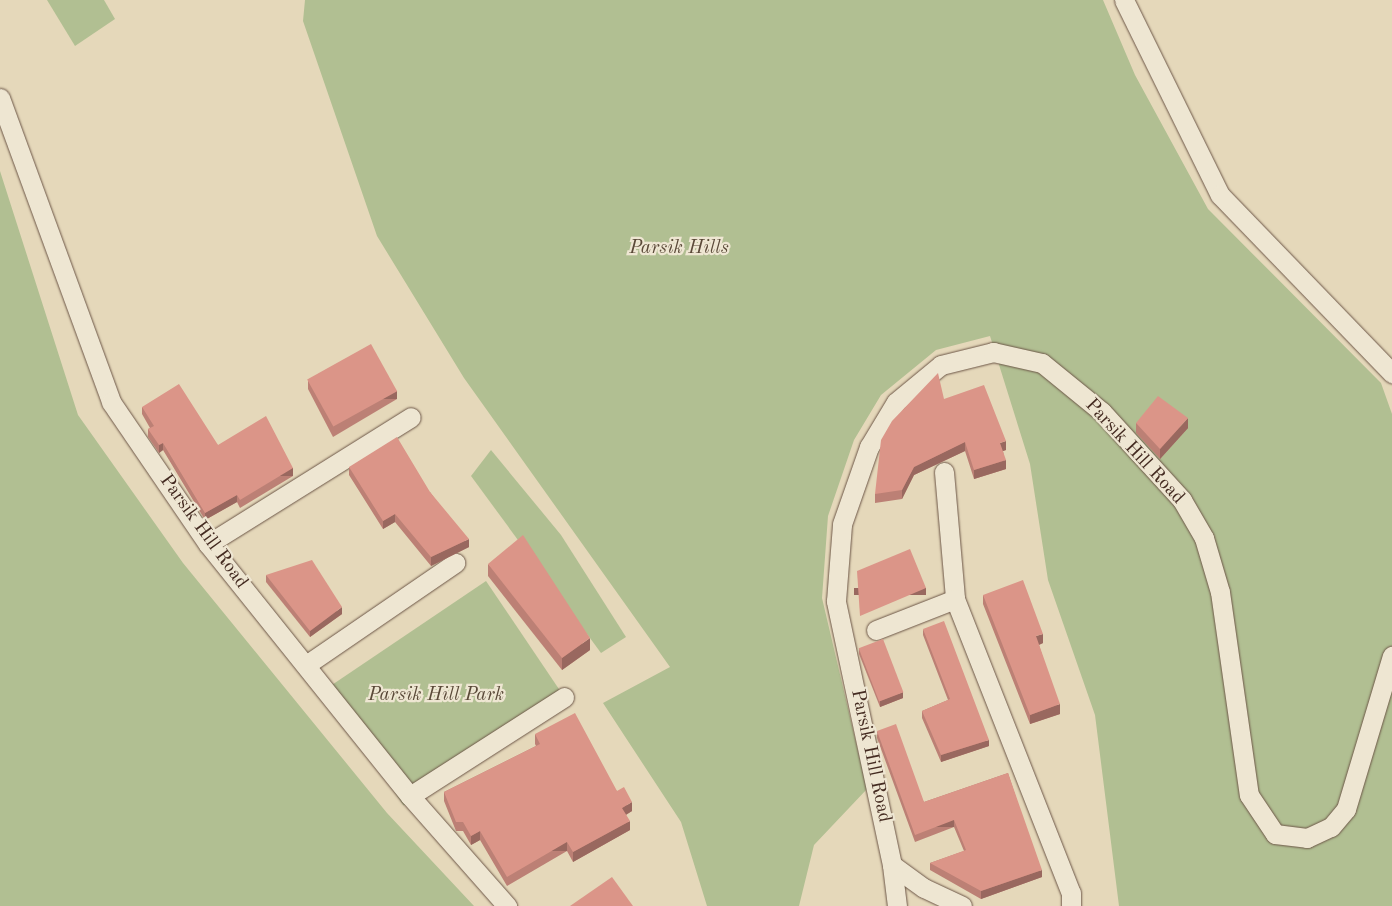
<!DOCTYPE html>
<html>
<head>
<meta charset="utf-8">
<style>
	body { margin:0 }
	#map { position:relative; width:1392px; height:906px; overflow:hidden; background:#e5d8ba; font-family:"Old Standard TT",serif }
	div>[style] { position:absolute }
	[style*='--x'] { left:calc(var(--x)*1px); top:calc(var(--y)*1px); width:calc(var(--w)*1px); rotate:calc(var(--a)*1deg) }
	.green>* { inset:0; background:#b1bf92; transform-origin:0 0 }
	.roads { filter:drop-shadow(0 0 1px #6c5647) drop-shadow(0 0 1px #6c5647) }
	.minor>* { height:19px; margin:-9.5px; padding:0 9.5px; transform-origin:9.5px; border-radius:9.5px; background:#eee6d2 }
	.wall>* { inset:0; background:#bc8075 }
	.shaded-wall>* { inset:0; background:#99685f; transform-origin:0 0 }
	.building>* { inset:0; background:#db9588; transform-origin:0 0 }
	span { translate:-50% -50%; white-space:nowrap; text-align:center; line-height:1.15; -webkit-text-stroke:4.5px #eee6d2; paint-order:stroke }
	.park-label { font-size:19px; color:#5a4938; font-style:italic }
	.street-label { font-size:19px; color:#442b21 }
</style>
</head>
<body>
<div id="map">
	<div class="green">
		<div style="clip-path:polygon(47px 0,104px 0,115px 19px,75px 46px)"></div>
		<div style="clip-path:polygon(305px 0,1103px 0,1135px 75px,1208px 209px,1381px 383px,1392px 414px,1392px 906px,1119px 906px,1095px 715px,1048px 580px,1030px 464px,990px 336px,936px 350px,881px 395px,854px 440px,828px 516px,822px 598px,867px 789px,814px 845px,799px 906px,707px 906px,681px 822px,603px 703px,670px 667px,464px 378px,377px 236px,303px 21px)"></div>
		<div style="clip-path:polygon(0 171px,78px 415px,183px 563px,387px 813px,474px 906px,0 906px)"></div>
		<div style="clip-path:polygon(491px 450px,561px 535px,626px 637px,601px 653px,471px 476px)"></div>
		<div style="left:486px;top:581px;width:140px;height:194px;rotate:56deg"></div>
	</div>
	<div class="roads">
		<div class="minor">
			<div style="--x:1124;--y:0;--w:217;--a:63.8"></div>
			<div style="--x:1220;--y:195;--w:248;--a:46"></div>
			<div style="--x:0;--y:98;--w:324;--a:69.9"></div>
			<div style="--x:111;--y:402;--w:172;--a:55.7"></div>
			<div style="--x:208;--y:544;--w:323;--a:51.3"></div>
			<div style="--x:410;--y:796;--w:147;--a:48.6"></div>
			<div style="--x:944;--y:472;--w:127;--a:85"></div>
			<div style="--x:208;--y:544;--w:239;--a:-32"></div>
			<div style="--x:876;--y:630;--w:85;--a:-21.4"></div>
			<div style="--x:955;--y:599;--w:316;--a:68.5"></div>
			<div style="--x:1071;--y:893;--w:13;--a:90"></div>
			<div style="--x:306;--y:665;--w:181;--a:-34.4"></div>
			<div style="--x:410;--y:796;--w:183;--a:-32.7"></div>
			<div style="--x:892;--y:865;--w:39;--a:36"></div>
			<div style="--x:924;--y:888;--w:42;--a:25.3"></div>
			<div style="--x:897;--y:906;--w:41;--a:-97"></div>
			<div style="--x:892;--y:865;--w:270;--a:-102"></div>
			<div style="--x:836;--y:601;--w:77;--a:-85.5"></div>
			<div style="--x:842;--y:524;--w:82;--a:-70.7"></div>
			<div style="--x:869;--y:447;--w:52;--a:-59"></div>
			<div style="--x:896;--y:402;--w:58;--a:-39.4"></div>
			<div style="--x:941;--y:365;--w:54;--a:-14"></div>
			<div style="--x:993;--y:352;--w:50;--a:12.7"></div>
			<div style="--x:1042;--y:363;--w:77;--a:39.2"></div>
			<div style="--x:1102;--y:412;--w:119;--a:47.7"></div>
			<div style="--x:1182;--y:500;--w:44;--a:59.9"></div>
			<div style="--x:1204;--y:538;--w:56;--a:73.5"></div>
			<div style="--x:1220;--y:592;--w:205;--a:81.9"></div>
			<div style="--x:1249;--y:795;--w:47;--a:56.3"></div>
			<div style="--x:1275;--y:834;--w:32;--a:7"></div>
			<div style="--x:1307;--y:838;--w:26;--a:-25"></div>
			<div style="--x:1331;--y:827;--w:23;--a:-50"></div>
			<div style="--x:1346;--y:809;--w:160;--a:-73.3"></div>
		</div>
	</div>
	<div class="wall">
		<div style="clip-path:polygon(308px 381px,397px 399px,333px 437px,308px 389px)"></div>
		<div style="clip-path:polygon(944px 399px,1006px 450px,1003px 451px,1006px 469px,974px 479px,965px 451px,914px 475px,902px 499px,875px 503px,875px 494px)"></div>
		<div style="clip-path:polygon(142px 407px,218px 445px,293px 476px,240px 508px,237px 502px,205px 520px,163px 450px,159px 453px,148px 437px,148px 429px,150px 428px,142px 414px)"></div>
		<div style="clip-path:polygon(1136px 423px,1188px 428px,1160px 459px,1136px 433px)"></div>
		<div style="clip-path:polygon(349px 467px,430px 492px,469px 547px,431px 566px,395px 522px,383px 529px,349px 475px)"></div>
		<div style="clip-path:polygon(488px 564px,590px 650px,562px 670px,488px 576px)"></div>
		<div style="clip-path:polygon(266px 575px,342px 614px,310px 637px,266px 582px)"></div>
		<div style="clip-path:polygon(983px 595px,1043px 643px,1039px 645px,1060px 714px,1030px 724px,983px 604px)"></div>
		<div style="clip-path:polygon(923px 629px,989px 746px,941px 762px,922px 718px,922px 711px,948px 700px,923px 635px)"></div>
		<div style="clip-path:polygon(859px 648px,903px 698px,880px 707px,859px 654px)"></div>
		<div style="clip-path:polygon(877px 731px,924px 802px,1008px 773px,1042px 877px,981px 899px,930px 870px,930px 863px,964px 851px,954px 827px,915px 842px,877px 738px)"></div>
		<div style="clip-path:polygon(535px 734px,617px 791px,632px 811px,626px 815px,630px 830px,573px 862px,567px 851px,507px 886px,480px 840px,471px 845px,463px 831px,456px 831px,444px 801px,444px 792px,536px 746px,535px 744px)"></div>
	</div>
	<div class="shaded-wall">
		<div style="left:397px;top:391px;width:8px;height:74px;rotate:90deg"></div>
		<div style="clip-path:polygon(1188px 418px,1188px 428px,1160px 459px,1160px 449px)"></div>
		<div style="clip-path:polygon(1006px 441px,1006px 450px,1000px 452px,1000px 443px)"></div>
		<div style="clip-path:polygon(965px 442px,965px 451px,914px 475px,902px 499px,902px 490px,914px 467px)"></div>
		<div style="clip-path:polygon(163px 443px,163px 450px,159px 453px,159px 445px)"></div>
		<div style="clip-path:polygon(1006px 460px,1006px 469px,974px 479px,974px 470px)"></div>
		<div style="left:293px;top:468px;width:8px;height:62px;rotate:90deg"></div>
		<div style="clip-path:polygon(237px 495px,237px 502px,205px 520px,205px 513px)"></div>
		<div style="clip-path:polygon(395px 514px,395px 522px,383px 529px,383px 521px)"></div>
		<div style="clip-path:polygon(469px 539px,469px 547px,431px 566px,431px 557px)"></div>
		<div style="left:926px;top:588px;width:7px;height:72px;rotate:90deg"></div>
		<div style="clip-path:polygon(342px 607px,342px 614px,310px 637px,310px 631px)"></div>
		<div style="clip-path:polygon(1043px 634px,1043px 643px,1036px 646px,1036px 636px)"></div>
		<div style="clip-path:polygon(590px 638px,590px 650px,562px 670px,562px 658px)"></div>
		<div style="clip-path:polygon(903px 692px,903px 698px,880px 707px,880px 701px)"></div>
		<div style="clip-path:polygon(1060px 704px,1060px 714px,1030px 724px,1030px 715px)"></div>
		<div style="clip-path:polygon(989px 740px,989px 746px,941px 762px,941px 755px)"></div>
		<div style="clip-path:polygon(632px 802px,632px 811px,622px 817px,622px 808px)"></div>
		<div style="left:954px;top:820px;width:7px;height:42px;rotate:90deg"></div>
		<div style="clip-path:polygon(630px 821px,630px 830px,573px 862px,573px 852px)"></div>
		<div style="clip-path:polygon(480px 831px,480px 840px,471px 845px,471px 836px)"></div>
		<div style="left:567px;top:842px;width:9px;height:69px;rotate:90deg"></div>
		<div style="clip-path:polygon(1042px 870px,1042px 877px,981px 899px,981px 891px)"></div>
	</div>
	<div class="building">
		<div style="left:371px;top:344px;width:54px;height:73px;rotate:61deg"></div>
		<div style="clip-path:polygon(938px 373px,944px 399px,984px 385px,1006px 441px,1000px 443px,1006px 460px,974px 470px,965px 442px,914px 467px,902px 490px,875px 494px,881px 440px,892px 421px)"></div>
		<div style="clip-path:polygon(179px 384px,218px 445px,266px 416px,293px 468px,240px 500px,237px 495px,205px 513px,163px 443px,159px 445px,148px 429px,154px 426px,142px 407px)"></div>
		<div style="clip-path:polygon(1158px 396px,1188px 418px,1160px 449px,1136px 423px)"></div>
		<div style="clip-path:polygon(397px 437px,430px 492px,469px 539px,431px 557px,395px 514px,383px 521px,349px 467px)"></div>
		<div style="clip-path:polygon(523px 535px,590px 638px,562px 658px,488px 564px)"></div>
		<div style="clip-path:polygon(910px 549px,926px 588px,860px 616px,857px 571px)"></div>
		<div style="clip-path:polygon(312px 560px,342px 607px,310px 631px,266px 575px)"></div>
		<div style="clip-path:polygon(1023px 580px,1043px 634px,1036px 636px,1060px 704px,1030px 715px,983px 595px)"></div>
		<div style="clip-path:polygon(944px 621px,989px 740px,941px 755px,922px 711px,950px 699px,923px 629px)"></div>
		<div style="left:883px;top:639px;width:57px;height:26px;rotate:69deg"></div>
		<div style="clip-path:polygon(575px 713px,617px 791px,624px 787px,632px 802px,622px 808px,630px 821px,573px 852px,567px 842px,507px 877px,480px 831px,471px 836px,463px 822px,456px 822px,444px 792px,540px 744px,535px 734px)"></div>
		<div style="clip-path:polygon(896px 724px,924px 802px,1008px 773px,1042px 870px,981px 891px,930px 863px,966px 850px,954px 820px,915px 835px,877px 731px)"></div>
		<div style="clip-path:polygon(612px 877px,633px 906px,570px 906px)"></div>
	</div>
	<div class="park-label">
		<span style="left:679px;top:249px">Parsik Hills</span>
		<span style="left:436px;top:696px">Parsik Hill Park</span>
	</div>
	<div class="street-label">
		<span style="left:1134px;top:452px;rotate:47deg">Parsik Hill Road</span>
		<span style="left:203px;top:532px;rotate:54deg">Parsik Hill Road</span>
		<span style="left:870px;top:756px;rotate:78deg">Parsik Hill Road</span>
	</div>
</div>
</body>
</html>
